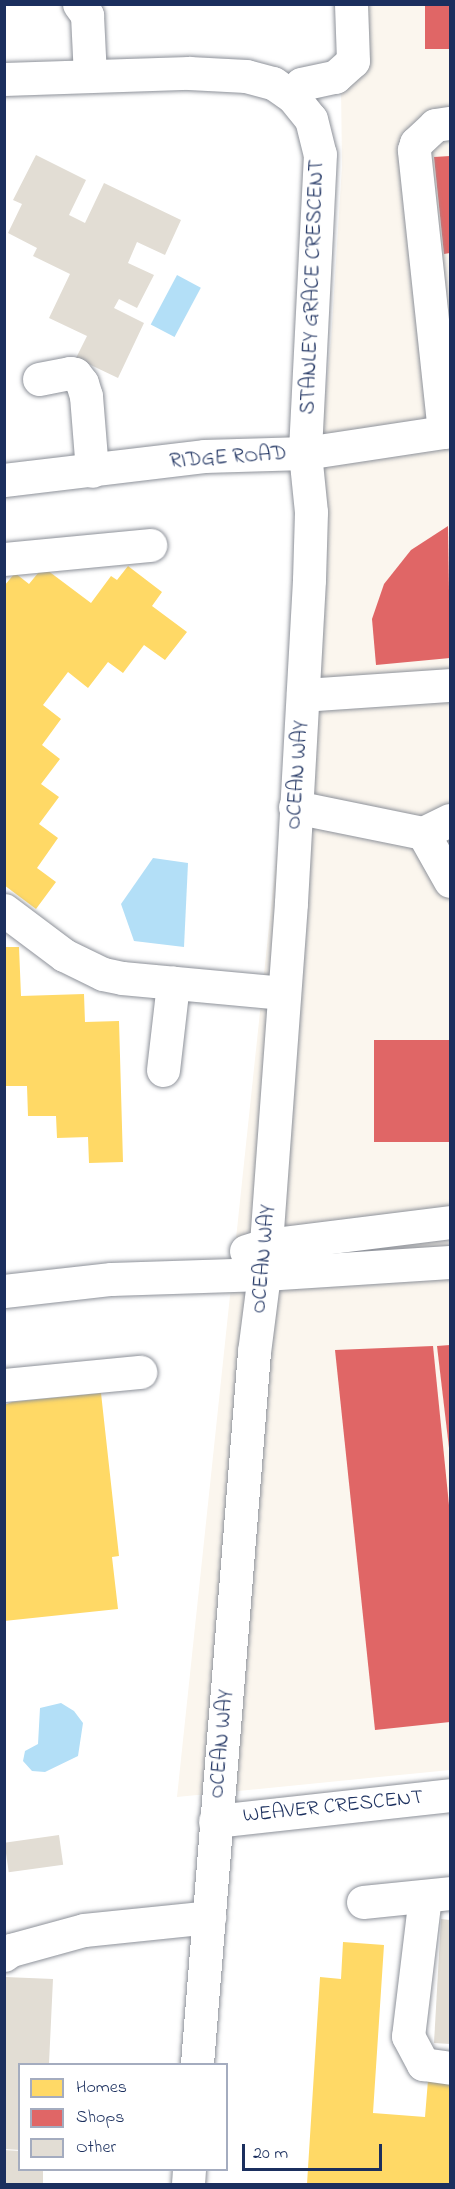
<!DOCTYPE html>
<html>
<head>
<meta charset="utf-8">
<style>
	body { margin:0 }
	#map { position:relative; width:455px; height:2189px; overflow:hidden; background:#fff; font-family:"Indie Flower",sans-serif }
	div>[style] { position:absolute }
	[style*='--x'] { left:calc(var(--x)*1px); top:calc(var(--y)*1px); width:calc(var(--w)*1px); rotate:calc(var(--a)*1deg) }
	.built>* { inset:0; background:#fbf6ee }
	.water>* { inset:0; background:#b3dff7; transform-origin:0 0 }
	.homes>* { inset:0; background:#ffd966 }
	.shops>* { inset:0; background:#e06666; transform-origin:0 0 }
	.building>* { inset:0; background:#e2ddd4; transform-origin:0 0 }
	.roads { filter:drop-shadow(0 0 2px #8e929a) drop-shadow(0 0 2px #8e929a) }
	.minor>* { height:33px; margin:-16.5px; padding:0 16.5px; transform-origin:16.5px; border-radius:16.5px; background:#fff }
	span { translate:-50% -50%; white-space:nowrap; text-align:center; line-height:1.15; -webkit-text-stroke:6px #fff; paint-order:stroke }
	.street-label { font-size:21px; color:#1b2f5e }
	.frame { position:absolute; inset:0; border:6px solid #1b2f5e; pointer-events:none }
	.legend { position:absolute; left:18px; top:2063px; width:210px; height:108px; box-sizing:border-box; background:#fff; border:2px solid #a4acbf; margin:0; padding:8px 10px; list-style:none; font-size:18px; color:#1b2f5e }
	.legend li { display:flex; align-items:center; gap:12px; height:30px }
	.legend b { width:30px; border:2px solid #a4acbf }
	.scale { position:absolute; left:242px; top:2144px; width:140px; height:27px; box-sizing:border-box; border:3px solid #1b2f5e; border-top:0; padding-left:8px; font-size:18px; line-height:21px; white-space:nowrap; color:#1b2f5e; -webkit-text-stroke:4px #fff; paint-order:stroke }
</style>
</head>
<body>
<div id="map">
	<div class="built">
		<div style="clip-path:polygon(340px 5px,450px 5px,450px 1770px,177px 1797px,331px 340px,342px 166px)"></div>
	</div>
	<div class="water">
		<div style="left:177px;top:275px;width:27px;height:56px;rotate:28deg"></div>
		<div style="clip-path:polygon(153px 858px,188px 863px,184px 947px,134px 941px,121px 904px)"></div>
		<div style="clip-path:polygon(61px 1703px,74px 1711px,83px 1723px,78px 1756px,45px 1772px,32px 1771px,23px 1761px,25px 1751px,38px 1744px,40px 1708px)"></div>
	</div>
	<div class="homes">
		<div style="clip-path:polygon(128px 566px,162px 592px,152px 606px,187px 632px,165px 660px,144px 645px,123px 673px,108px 662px,88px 688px,68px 672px,43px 705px,61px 719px,42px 745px,60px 759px,41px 784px,59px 797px,39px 824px,58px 838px,37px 868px,56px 882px,36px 909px,4px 885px,4px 586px,15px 573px,29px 584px,43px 567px,91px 603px,111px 576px,117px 580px)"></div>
		<div style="clip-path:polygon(4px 947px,19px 947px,21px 996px,84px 994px,85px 1022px,119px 1021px,123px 1162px,89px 1163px,88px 1137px,57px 1138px,56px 1116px,28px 1116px,27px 1086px,4px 1086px)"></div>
		<div style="clip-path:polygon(101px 1393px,119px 1556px,112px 1557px,118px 1609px,4px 1621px,4px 1405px,12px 1402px)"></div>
		<div style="clip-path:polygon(343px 1942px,384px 1945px,373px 2113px,425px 2117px,428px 2080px,450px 2073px,450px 2184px,307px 2184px,320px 1977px,341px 1979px)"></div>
	</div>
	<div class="shops">
		<div style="left:425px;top:4px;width:25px;height:45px"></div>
		<div style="clip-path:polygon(450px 156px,450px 253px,444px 254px,434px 157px)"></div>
		<div style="clip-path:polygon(448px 526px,450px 658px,376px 665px,372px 619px,384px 584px,411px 550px)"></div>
		<div style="left:450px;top:1040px;width:102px;height:76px;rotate:90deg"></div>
		<div style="clip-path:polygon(450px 1345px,450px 1448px,449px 1448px,437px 1346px)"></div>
		<div style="clip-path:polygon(433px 1346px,450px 1515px,450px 1722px,375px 1730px,335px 1350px)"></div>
	</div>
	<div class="building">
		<div style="clip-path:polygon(36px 155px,86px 180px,69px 215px,85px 223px,104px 183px,181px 220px,165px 255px,137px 242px,128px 263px,154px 275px,137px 308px,119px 299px,114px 308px,144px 323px,118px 378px,76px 358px,87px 336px,49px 318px,70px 274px,33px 256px,37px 248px,8px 233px,22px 204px,13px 200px)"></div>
		<div style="left:59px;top:1835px;width:30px;height:55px;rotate:82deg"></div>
		<div style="clip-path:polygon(441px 1919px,450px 1920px,450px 2044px,434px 2043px)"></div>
		<div style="clip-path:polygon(5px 1977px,53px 1979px,49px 2064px,20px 2064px,20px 2150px,4px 2149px)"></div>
		<div style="clip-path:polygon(4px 2150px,20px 2151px,20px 2170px,43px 2170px,43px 2184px,4px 2184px)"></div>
	</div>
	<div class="roads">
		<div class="minor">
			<div style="--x:79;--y:4;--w:14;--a:54"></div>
			<div style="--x:87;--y:15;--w:61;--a:87.2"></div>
			<div style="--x:4;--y:79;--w:185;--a:-1.9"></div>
			<div style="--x:189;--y:73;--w:57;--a:3"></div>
			<div style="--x:246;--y:76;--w:28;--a:15"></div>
			<div style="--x:273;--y:83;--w:24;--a:35"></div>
			<div style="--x:293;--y:97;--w:28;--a:51"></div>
			<div style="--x:311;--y:119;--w:36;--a:76"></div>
			<div style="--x:320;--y:154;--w:299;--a:92.9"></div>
			<div style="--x:305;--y:453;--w:59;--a:84.2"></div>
			<div style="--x:311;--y:512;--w:68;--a:91.7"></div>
			<div style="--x:309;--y:580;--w:324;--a:93.2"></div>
			<div style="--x:291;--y:903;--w:372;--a:94.2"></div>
			<div style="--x:264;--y:1274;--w:79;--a:97.3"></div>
			<div style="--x:254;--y:1352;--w:714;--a:94.58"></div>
			<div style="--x:293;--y:97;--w:15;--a:-58"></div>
			<div style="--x:301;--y:84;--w:35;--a:-12"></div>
			<div style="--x:335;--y:77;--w:24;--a:-42"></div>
			<div style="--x:353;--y:61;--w:57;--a:-92"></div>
			<div style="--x:39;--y:379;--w:32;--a:-11"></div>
			<div style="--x:70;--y:373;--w:5;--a:11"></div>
			<div style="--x:75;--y:374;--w:11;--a:52"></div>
			<div style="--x:82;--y:383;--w:14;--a:73"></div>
			<div style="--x:86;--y:396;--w:75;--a:85.4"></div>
			<div style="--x:444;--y:432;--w:284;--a:-96.1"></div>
			<div style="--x:414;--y:150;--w:7;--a:-74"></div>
			<div style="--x:416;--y:143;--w:26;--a:-43"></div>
			<div style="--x:435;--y:125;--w:15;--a:-8"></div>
			<div style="--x:4;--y:480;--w:201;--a:-6.8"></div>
			<div style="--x:204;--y:456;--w:101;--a:-1.7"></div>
			<div style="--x:305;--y:453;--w:147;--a:-8.6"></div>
			<div style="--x:4;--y:559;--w:147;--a:-5.5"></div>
			<div style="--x:303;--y:695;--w:147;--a:-3.9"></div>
			<div style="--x:295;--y:807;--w:131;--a:11.5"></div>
			<div style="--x:423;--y:833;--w:30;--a:-26"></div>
			<div style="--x:423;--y:833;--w:55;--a:60.6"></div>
			<div style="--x:4;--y:910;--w:75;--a:36.9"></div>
			<div style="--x:64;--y:955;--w:43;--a:26"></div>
			<div style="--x:103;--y:974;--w:19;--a:12"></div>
			<div style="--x:122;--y:978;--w:162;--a:5.3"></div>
			<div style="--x:163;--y:1070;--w:88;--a:-83.4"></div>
			<div style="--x:246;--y:1251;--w:21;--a:-17"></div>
			<div style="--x:266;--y:1245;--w:185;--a:-7.1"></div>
			<div style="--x:4;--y:1291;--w:108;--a:-6.4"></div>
			<div style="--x:111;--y:1279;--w:153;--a:-1.9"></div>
			<div style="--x:264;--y:1274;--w:186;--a:-3.7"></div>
			<div style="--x:4;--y:1385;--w:137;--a:-5.5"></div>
			<div style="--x:215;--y:1821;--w:236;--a:-6.3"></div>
			<div style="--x:425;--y:1896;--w:141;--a:96.9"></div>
			<div style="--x:408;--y:2036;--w:32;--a:62"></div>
			<div style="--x:423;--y:2064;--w:27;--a:8"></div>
			<div style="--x:363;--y:1902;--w:87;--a:-5.9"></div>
			<div style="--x:4;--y:1955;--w:9;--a:-36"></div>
			<div style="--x:11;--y:1950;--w:76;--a:-15.3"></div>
			<div style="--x:84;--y:1930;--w:126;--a:-5.9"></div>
			<div style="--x:188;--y:2184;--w:14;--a:-86"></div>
		</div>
	</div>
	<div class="street-label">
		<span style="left:313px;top:287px;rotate:-88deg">STANLEY GRACE CRESCENT</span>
		<span style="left:228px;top:458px;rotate:-4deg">RIDGE ROAD</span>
		<span style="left:298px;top:775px;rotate:-86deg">OCEAN WAY</span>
		<span style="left:264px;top:1259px;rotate:-85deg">OCEAN WAY</span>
		<span style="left:222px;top:1744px;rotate:-85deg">OCEAN WAY</span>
		<span style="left:333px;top:1807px;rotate:-6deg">WEAVER CRESCENT</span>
	</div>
	<div class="frame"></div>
	<ul class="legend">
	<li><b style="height:16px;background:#ffd966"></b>Homes</li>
	<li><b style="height:16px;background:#e06666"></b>Shops</li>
	<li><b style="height:16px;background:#e2ddd4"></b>Other</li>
	</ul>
	<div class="scale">20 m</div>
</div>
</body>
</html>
